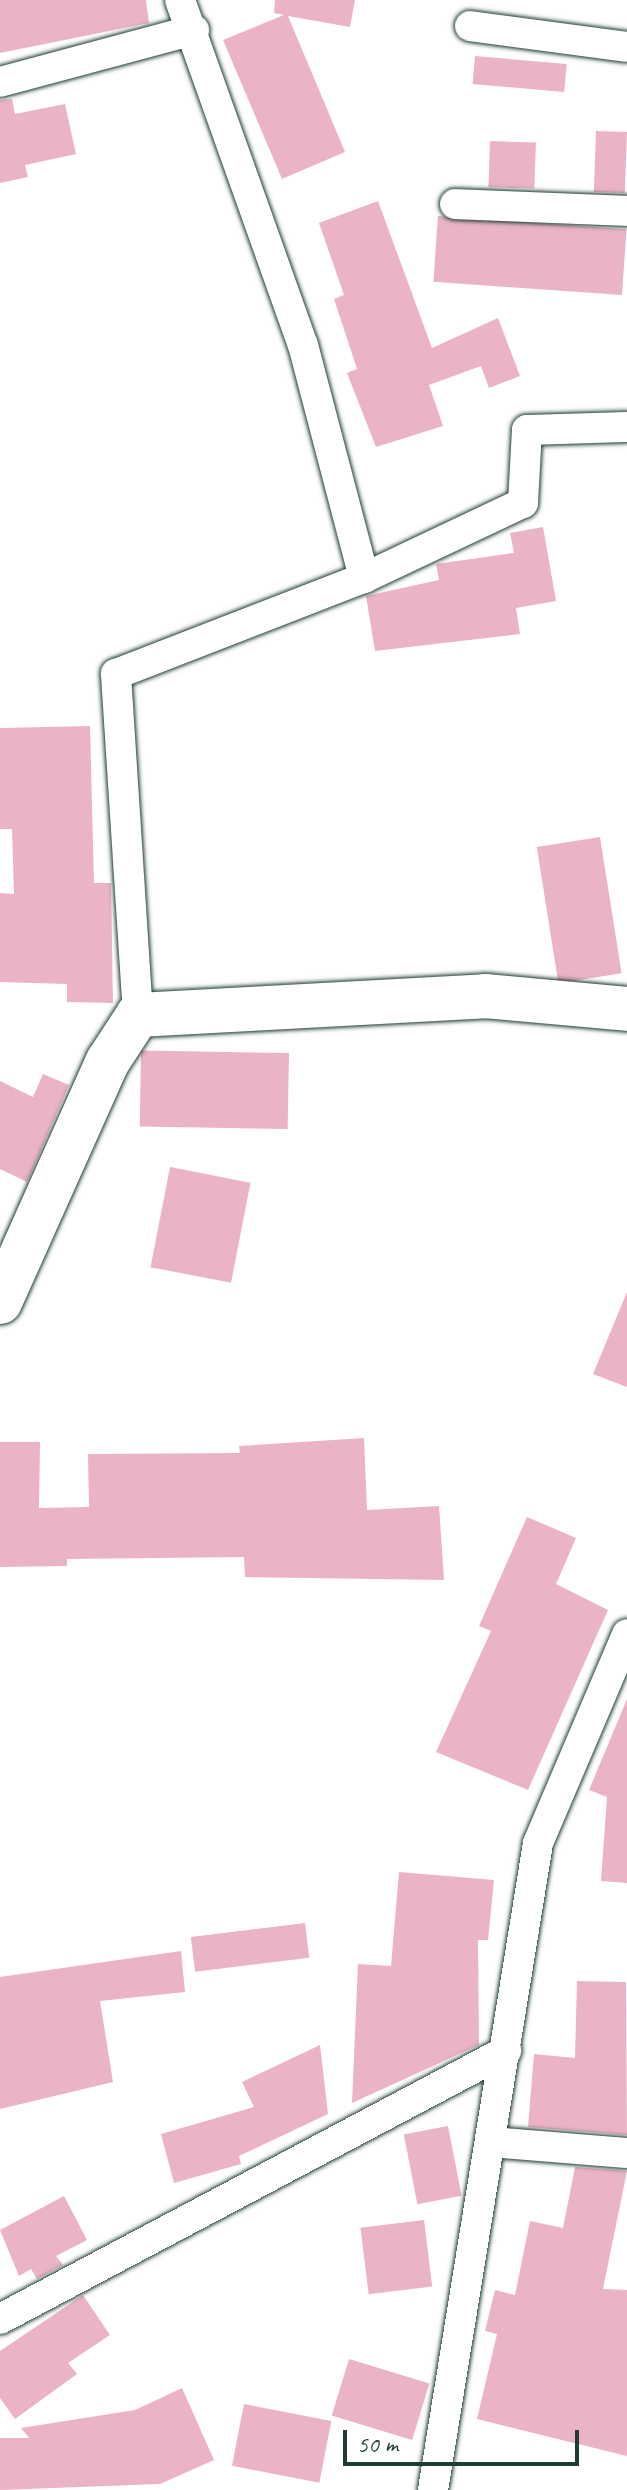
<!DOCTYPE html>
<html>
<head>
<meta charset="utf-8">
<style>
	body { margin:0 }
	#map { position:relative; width:627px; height:2490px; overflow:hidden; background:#fff; font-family:Caveat,sans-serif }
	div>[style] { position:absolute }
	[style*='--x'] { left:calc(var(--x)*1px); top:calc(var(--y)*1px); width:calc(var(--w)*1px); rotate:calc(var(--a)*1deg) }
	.building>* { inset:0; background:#ebb3c7; transform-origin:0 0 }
	.roads { filter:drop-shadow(0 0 2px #1f3d34) drop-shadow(0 0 2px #1f3d34) }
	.minor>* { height:30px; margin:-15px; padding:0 15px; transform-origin:15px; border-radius:15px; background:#fff }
	.secondary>* { height:44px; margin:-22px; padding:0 22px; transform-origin:22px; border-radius:22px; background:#fff }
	span { translate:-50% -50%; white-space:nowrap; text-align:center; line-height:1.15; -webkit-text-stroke:6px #fff; paint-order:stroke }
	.scale { position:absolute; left:343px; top:2430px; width:236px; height:36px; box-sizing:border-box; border:4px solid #1f3d34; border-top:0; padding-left:10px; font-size:24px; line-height:28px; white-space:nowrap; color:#1f3d34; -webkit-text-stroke:6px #fff; paint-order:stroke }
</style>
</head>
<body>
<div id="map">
	<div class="building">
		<div style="clip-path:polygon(0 0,146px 0,149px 23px,0 53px)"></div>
		<div style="clip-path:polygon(275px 0,355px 0,350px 27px,288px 16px,345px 152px,282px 179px,223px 40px,284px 15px,274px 13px)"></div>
		<div style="left:475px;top:56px;width:92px;height:28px;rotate:5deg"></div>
		<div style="clip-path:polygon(12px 99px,15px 114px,65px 104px,76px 154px,25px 165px,28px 177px,0 183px,0 100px)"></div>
		<div style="left:596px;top:131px;width:31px;height:61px;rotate:2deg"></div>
		<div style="left:490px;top:141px;width:46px;height:46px;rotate:2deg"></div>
		<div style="clip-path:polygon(378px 201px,432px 348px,498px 318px,520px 376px,489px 388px,481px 366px,429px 385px,443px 426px,376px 447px,347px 373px,357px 369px,334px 299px,344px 295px,319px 223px)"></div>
		<div style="left:438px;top:216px;width:189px;height:66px;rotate:4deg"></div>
		<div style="clip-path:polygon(543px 527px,556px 601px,516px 608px,520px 634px,375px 651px,366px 596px,439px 580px,436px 564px,514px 553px,510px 533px)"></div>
		<div style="clip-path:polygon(90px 726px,94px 883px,111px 883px,113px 1003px,67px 1002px,67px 984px,0 982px,0 893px,14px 894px,12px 829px,0 829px,0 728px)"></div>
		<div style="left:600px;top:837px;width:138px;height:64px;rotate:81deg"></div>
		<div style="left:289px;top:1053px;width:76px;height:148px;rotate:91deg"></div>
		<div style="clip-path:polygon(43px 1074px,69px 1085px,27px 1182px,0 1169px,0 1081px,33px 1097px)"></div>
		<div style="left:170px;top:1167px;width:82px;height:102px;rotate:11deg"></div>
		<div style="clip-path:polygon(627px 1292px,627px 1387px,593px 1374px)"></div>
		<div style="clip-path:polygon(364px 1438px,367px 1510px,439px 1506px,444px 1580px,245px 1577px,244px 1557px,67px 1559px,67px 1566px,0 1567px,0 1442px,40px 1442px,39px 1508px,89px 1507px,88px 1454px,240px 1453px,239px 1446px)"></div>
		<div style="clip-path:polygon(527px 1517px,576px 1538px,556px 1584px,608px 1610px,528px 1790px,436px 1752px,491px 1631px,479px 1626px)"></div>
		<div style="clip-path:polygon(627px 1699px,627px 1883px,601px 1881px,607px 1797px,589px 1790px)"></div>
		<div style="clip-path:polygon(399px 1872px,494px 1880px,488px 1940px,478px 1940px,479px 2045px,352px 2103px,358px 1964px,391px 1966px)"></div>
		<div style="left:305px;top:1923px;width:35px;height:115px;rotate:83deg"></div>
		<div style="clip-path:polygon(181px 1951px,185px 1992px,100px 2001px,113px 2082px,0 2109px,0 1977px)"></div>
		<div style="clip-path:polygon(577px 1981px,626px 1982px,627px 2135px,528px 2127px,534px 2054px,575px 2058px)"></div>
		<div style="clip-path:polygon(320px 2045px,328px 2114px,239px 2156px,241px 2164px,174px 2183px,161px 2134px,254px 2107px,242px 2082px)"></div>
		<div style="left:448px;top:2126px;width:71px;height:45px;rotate:79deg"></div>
		<div style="clip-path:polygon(575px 2167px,627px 2171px,603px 2289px,627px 2290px,627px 2456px,477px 2419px,497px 2334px,485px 2331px,495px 2290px,515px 2295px,530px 2221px,563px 2228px)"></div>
		<div style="clip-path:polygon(64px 2196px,87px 2240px,56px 2256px,63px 2265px,37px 2279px,31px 2269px,19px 2276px,0 2230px)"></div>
		<div style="left:424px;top:2220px;width:67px;height:64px;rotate:83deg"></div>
		<div style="clip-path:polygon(83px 2295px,110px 2335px,68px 2363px,77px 2374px,15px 2419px,0 2398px,0 2351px)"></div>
		<div style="left:349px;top:2359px;width:84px;height:59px;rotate:17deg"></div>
		<div style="clip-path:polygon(182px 2388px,214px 2460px,160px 2484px,0 2490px,0 2438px,29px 2438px,21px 2428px,135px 2410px)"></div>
		<div style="left:244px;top:2404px;width:89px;height:63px;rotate:11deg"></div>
	</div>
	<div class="roads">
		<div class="minor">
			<div style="--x:180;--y:0;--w:366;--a:70.4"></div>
			<div style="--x:303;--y:345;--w:241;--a:75.3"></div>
			<div style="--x:470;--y:26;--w:158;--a:7.6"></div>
			<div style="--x:0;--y:82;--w:201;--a:-15"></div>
			<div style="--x:455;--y:204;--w:172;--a:2.3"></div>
			<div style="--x:138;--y:1015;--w:342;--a:-93.7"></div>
			<div style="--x:116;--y:674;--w:266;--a:-21.2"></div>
			<div style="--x:364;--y:578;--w:176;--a:-25.3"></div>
			<div style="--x:523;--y:503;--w:73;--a:-86.9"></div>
			<div style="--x:527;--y:430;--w:100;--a:-1.7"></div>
			<div style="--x:490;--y:2142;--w:137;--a:4.6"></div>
			<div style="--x:0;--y:2319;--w:573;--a:-27.91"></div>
			<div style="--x:433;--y:2490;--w:655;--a:-80.78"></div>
			<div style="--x:538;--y:1843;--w:227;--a:-66.9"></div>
		</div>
		<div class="secondary">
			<div style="--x:0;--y:1302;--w:264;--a:-65.9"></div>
			<div style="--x:108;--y:1061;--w:55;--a:-56.9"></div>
			<div style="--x:138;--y:1015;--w:348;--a:-3.1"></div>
			<div style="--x:485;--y:996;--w:143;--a:5.2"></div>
		</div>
	</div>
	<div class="scale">50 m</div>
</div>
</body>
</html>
